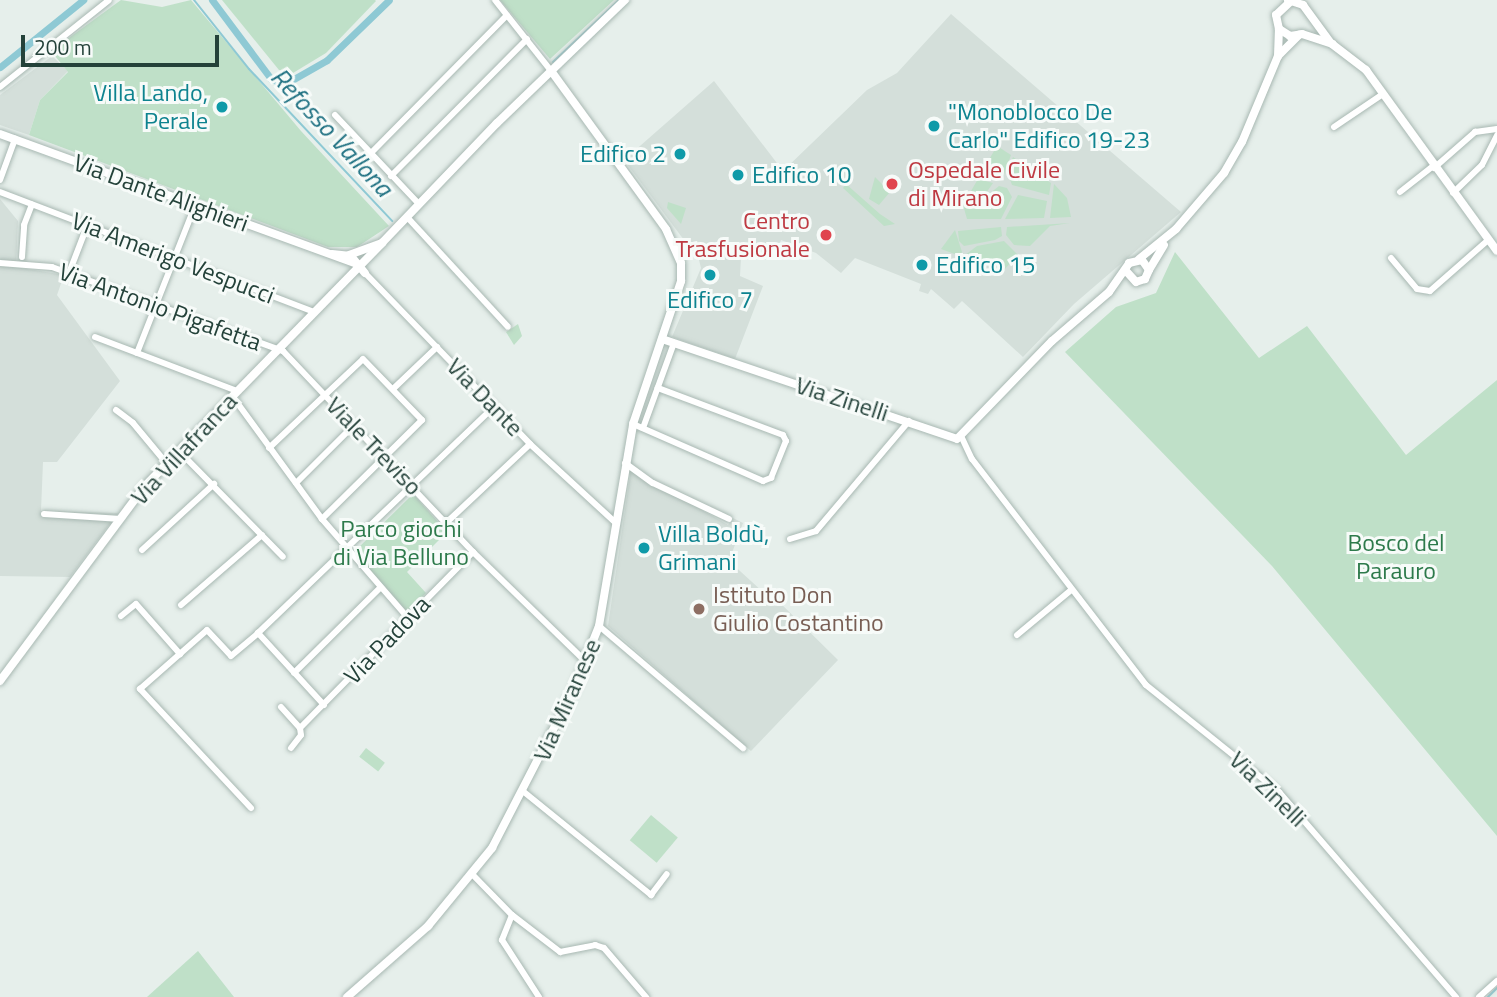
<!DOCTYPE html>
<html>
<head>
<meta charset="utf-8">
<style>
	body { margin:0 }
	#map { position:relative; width:1497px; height:997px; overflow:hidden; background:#e6efeb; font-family:"Titillium Web",sans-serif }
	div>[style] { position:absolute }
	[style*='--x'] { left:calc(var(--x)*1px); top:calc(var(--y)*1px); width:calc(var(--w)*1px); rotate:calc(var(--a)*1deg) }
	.built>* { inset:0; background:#d4dfda }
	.green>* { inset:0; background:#bfe0c8; transform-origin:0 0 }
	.stream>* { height:2px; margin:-1px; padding:0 1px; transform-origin:1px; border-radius:1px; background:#8ec9d4 }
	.canal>* { height:7px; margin:-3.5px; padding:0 3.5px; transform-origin:3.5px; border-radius:3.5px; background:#8ec9d4 }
	.roads { filter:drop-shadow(0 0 2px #a8b8b2) drop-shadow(0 0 2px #a8b8b2) }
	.street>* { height:6px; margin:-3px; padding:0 3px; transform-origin:3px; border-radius:3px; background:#fff }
	.secondary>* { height:8px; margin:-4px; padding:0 4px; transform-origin:4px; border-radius:4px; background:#fff }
	.dots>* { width:19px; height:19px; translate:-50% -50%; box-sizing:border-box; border:4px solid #f7fbf9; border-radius:50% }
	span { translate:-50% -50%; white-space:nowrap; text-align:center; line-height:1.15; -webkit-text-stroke:6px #f7fbf9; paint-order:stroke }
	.culture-label { font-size:24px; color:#0d838f }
	.right { translate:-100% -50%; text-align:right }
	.left { translate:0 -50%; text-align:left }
	.health-label { font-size:24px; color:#be3a42 }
	.street-label { font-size:24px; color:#24423a }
	.park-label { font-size:24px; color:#2d7a4b }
	.education-label { font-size:24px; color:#785e54 }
	.water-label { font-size:26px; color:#1c6f80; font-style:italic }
	.scale { position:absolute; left:21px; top:35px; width:198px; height:32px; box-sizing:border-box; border:4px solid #24423a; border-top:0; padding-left:9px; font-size:21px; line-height:24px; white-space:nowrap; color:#24423a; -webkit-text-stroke:5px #f7fbf9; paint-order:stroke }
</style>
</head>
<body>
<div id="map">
	<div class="built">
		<div style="clip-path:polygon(951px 14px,1181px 212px,1074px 304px,1023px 357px,962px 301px,954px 309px,931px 289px,928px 294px,919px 291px,921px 284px,855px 258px,841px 273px,816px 253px,781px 240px,774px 260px,741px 257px,740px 276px,763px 286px,735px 359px,672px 337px,701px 268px,699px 260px,624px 160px,714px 81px,783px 171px,867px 90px,897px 73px)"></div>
		<div style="clip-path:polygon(52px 56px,68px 71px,40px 100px,29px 135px,0 125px,0 95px)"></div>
		<div style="clip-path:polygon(0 199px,18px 221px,16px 267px,64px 275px,57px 295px,120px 381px,57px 462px,43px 462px,41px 511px,118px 513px,70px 577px,0 576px)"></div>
		<div style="clip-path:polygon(631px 469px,728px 525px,733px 518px,743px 523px,729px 561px,763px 592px,767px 590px,838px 660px,751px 751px,608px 626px)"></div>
	</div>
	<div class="green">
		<div style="clip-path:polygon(121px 0,162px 7px,191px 0,301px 131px,389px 226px,357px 247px,328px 247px,29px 135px,40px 100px,68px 72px,51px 51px)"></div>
		<div style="clip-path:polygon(222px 0,375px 0,376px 1px,326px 53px,293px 73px,279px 70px)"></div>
		<div style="clip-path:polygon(500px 0,614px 0,550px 59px)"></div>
		<div style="clip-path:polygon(997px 146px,1011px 155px,1002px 180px,981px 173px)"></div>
		<div style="clip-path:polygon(1013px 157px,1051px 183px,1049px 195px,1012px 185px,1007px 171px)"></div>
		<div style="clip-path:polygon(875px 177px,890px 192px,879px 205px,869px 199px)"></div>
		<div style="clip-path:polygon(978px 179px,993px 183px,982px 199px,971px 191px)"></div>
		<div style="clip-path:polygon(846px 184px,880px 214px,895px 224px,884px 226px,843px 188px)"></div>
		<div style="clip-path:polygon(1054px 184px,1067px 198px,1071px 217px,1050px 218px)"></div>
		<div style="clip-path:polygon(999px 186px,1007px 188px,1012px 197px,1001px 219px,967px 219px,963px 205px,967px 197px,984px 208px,989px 194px)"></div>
		<div style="clip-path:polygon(1018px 195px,1047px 201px,1044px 218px,1005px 219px)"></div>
		<div style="clip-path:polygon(668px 202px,686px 208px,681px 224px,667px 208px)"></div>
		<div style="clip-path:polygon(1070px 223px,1050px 226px,1030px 246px,1014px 245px,1006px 235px,1007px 227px)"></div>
		<div style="clip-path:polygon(1001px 227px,1002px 236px,995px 240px,964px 246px,959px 241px,958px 231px)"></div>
		<div style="clip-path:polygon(955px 230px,962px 252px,960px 256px,941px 249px)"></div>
		<div style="clip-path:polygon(1004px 241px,1018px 255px,1003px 271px,965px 255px,977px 246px)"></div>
		<div style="clip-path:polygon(1175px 252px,1259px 358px,1307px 326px,1406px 455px,1497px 380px,1497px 836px,1272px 566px,1065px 352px,1116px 307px,1156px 293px)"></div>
		<div style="clip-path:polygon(518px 324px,522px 336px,514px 345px,506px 332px)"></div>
		<div style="clip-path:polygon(413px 494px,447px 532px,407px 572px,426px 593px,407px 612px,354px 552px)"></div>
		<div style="left:366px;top:748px;width:24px;height:11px;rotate:38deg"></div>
		<div style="left:651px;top:815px;width:35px;height:33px;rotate:40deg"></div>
		<div style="clip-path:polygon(198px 951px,234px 997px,147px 997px,178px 969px)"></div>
	</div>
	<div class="stream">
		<div style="--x:194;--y:0;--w:88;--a:51.4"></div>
		<div style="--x:249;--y:69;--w:209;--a:46.7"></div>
		<div style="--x:553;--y:62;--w:91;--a:-43.2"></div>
		<div style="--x:1488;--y:997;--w:13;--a:-45"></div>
	</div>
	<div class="canal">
		<div style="--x:212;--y:0;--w:99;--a:53.2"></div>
		<div style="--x:271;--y:79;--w:15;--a:20"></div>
		<div style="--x:285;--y:84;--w:48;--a:-29.7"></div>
		<div style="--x:327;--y:60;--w:86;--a:-44.1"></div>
		<div style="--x:0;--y:67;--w:107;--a:-38.9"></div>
	</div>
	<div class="roads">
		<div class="street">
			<div style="--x:495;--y:0;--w:90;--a:51.7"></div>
			<div style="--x:0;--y:87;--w:139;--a:-38.6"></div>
			<div style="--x:335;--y:115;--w:122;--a:46.7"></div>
			<div style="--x:1334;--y:127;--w:59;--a:-34"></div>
			<div style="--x:372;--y:152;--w:192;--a:-45.4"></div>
			<div style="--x:1434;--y:168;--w:55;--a:-41.3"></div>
			<div style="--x:1475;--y:132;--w:22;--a:-8"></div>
			<div style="--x:391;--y:176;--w:193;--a:-45.2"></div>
			<div style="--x:0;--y:180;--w:44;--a:-69.9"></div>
			<div style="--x:0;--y:192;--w:337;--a:20.9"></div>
			<div style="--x:1400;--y:192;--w:42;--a:-38.2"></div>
			<div style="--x:1453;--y:193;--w:40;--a:-44"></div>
			<div style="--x:1482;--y:165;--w:34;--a:-63"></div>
			<div style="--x:407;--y:217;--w:149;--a:47.4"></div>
			<div style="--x:22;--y:257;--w:32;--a:-86"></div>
			<div style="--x:24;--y:225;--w:22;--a:-69"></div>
			<div style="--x:1391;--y:258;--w:40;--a:50"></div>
			<div style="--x:1417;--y:289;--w:13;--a:9"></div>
			<div style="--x:1430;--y:291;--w:77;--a:-41.3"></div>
			<div style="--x:0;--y:263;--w:52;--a:4.4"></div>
			<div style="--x:52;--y:267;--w:246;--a:20"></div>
			<div style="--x:283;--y:351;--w:277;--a:46.6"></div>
			<div style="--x:473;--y:552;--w:158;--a:44.2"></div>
			<div style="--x:69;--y:273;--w:50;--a:-69"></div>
			<div style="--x:365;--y:273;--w:238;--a:46"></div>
			<div style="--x:530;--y:444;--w:117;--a:42.6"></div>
			<div style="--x:95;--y:337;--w:152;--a:20.8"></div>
			<div style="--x:137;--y:353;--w:158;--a:-68.5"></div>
			<div style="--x:393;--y:389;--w:61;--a:-43.7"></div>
			<div style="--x:233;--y:397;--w:151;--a:53.9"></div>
			<div style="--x:322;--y:519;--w:131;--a:49"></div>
			<div style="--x:116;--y:410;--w:21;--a:37"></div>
			<div style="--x:133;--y:423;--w:53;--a:50.3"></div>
			<div style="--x:633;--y:424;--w:142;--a:23.7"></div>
			<div style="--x:763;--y:481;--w:9;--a:-21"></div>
			<div style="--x:771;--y:478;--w:40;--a:-68"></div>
			<div style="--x:786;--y:441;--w:7;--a:-117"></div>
			<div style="--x:783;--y:435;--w:134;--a:-159.4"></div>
			<div style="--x:643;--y:428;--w:90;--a:-70"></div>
			<div style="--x:962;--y:438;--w:23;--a:65"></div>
			<div style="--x:972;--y:459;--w:285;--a:52.4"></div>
			<div style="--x:1146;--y:685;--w:171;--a:38.8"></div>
			<div style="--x:1279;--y:792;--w:271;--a:49.2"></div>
			<div style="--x:269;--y:448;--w:129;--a:-43.4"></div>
			<div style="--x:363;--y:359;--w:85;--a:46"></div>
			<div style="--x:422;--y:420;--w:141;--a:135.3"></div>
			<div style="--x:179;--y:451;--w:148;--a:45.5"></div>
			<div style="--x:625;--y:463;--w:34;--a:36"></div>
			<div style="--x:653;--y:483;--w:84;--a:25.3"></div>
			<div style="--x:296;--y:483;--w:82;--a:-45"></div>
			<div style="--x:44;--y:514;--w:77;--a:3.7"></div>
			<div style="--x:446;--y:523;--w:115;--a:-43.2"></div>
			<div style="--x:790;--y:539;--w:27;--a:-17"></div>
			<div style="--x:816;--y:531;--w:144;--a:-49.8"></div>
			<div style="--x:142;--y:550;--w:98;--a:-42.5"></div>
			<div style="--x:181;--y:605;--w:107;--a:-40.8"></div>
			<div style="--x:121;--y:616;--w:19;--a:-39"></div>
			<div style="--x:136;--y:604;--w:67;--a:48.7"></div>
			<div style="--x:599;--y:626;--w:189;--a:40.3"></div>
			<div style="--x:1017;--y:635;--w:69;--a:-39.7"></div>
			<div style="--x:294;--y:673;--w:121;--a:-44.7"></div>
			<div style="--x:324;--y:705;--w:98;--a:-132.5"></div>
			<div style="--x:258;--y:633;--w:327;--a:-43.8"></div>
			<div style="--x:281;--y:707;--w:28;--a:48"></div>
			<div style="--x:300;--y:728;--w:247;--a:-45.5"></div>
			<div style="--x:291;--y:748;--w:16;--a:-52"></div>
			<div style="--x:301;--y:735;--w:7;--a:-98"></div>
			<div style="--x:524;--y:792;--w:164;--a:39"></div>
			<div style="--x:651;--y:895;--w:26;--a:-53"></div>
			<div style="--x:251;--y:808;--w:163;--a:-133"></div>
			<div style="--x:140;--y:689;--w:89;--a:-41.4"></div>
			<div style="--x:207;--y:630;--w:35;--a:47"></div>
			<div style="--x:231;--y:656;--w:35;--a:-40"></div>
			<div style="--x:472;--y:874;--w:57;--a:45.7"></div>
			<div style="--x:512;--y:915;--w:61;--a:37.6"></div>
			<div style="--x:560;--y:952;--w:36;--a:-11"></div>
			<div style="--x:595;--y:945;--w:9;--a:18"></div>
			<div style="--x:604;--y:948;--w:65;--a:49.4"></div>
			<div style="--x:512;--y:915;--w:27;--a:112"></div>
			<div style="--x:502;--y:940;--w:68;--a:57"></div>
			<div style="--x:1479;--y:997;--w:24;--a:-42"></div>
		</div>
		<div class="secondary">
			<div style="--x:1288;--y:0;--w:16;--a:18"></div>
			<div style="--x:1303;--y:5;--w:46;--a:53.9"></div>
			<div style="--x:1290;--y:2;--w:19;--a:137"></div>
			<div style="--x:1276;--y:15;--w:14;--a:78"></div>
			<div style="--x:1279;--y:29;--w:13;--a:32"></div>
			<div style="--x:1290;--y:36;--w:12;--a:-9"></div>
			<div style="--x:1302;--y:34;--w:32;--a:18"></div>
			<div style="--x:1332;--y:44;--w:43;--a:37.4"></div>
			<div style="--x:1366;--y:70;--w:223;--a:54.1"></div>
			<div style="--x:1278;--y:56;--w:27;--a:-88"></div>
			<div style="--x:0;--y:134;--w:383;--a:20"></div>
			<div style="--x:380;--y:245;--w:169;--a:-46.2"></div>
			<div style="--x:497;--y:123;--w:178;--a:-43.9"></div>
			<div style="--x:332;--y:254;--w:19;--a:6"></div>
			<div style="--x:351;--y:256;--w:22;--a:51"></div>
			<div style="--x:349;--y:255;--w:35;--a:-20"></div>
			<div style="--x:1139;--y:259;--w:48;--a:-39"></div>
			<div style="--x:1176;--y:229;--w:74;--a:-49.4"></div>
			<div style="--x:1224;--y:173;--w:36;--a:-60"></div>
			<div style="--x:1242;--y:142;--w:93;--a:-67.3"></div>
			<div style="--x:1278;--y:56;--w:30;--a:-45"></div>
			<div style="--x:1149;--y:270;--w:29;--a:-59"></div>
			<div style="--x:662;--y:339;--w:311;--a:18.7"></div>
			<div style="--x:957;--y:439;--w:136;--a:-45.9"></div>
			<div style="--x:1052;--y:341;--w:75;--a:-40.7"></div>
			<div style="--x:1109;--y:292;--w:35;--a:-55"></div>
			<div style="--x:1129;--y:263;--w:13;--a:-13"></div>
			<div style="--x:1142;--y:260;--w:12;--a:55"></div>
			<div style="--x:1149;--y:270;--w:10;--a:114"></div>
			<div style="--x:1145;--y:279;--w:9;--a:162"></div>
			<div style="--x:1136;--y:282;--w:15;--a:-132"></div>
			<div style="--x:0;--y:681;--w:242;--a:-53.4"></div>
			<div style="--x:144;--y:487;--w:341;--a:-45.7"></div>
			<div style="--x:347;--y:997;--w:108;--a:-41.2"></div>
			<div style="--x:428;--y:926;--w:101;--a:-50.6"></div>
			<div style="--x:492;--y:848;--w:177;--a:-62.7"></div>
			<div style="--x:573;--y:691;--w:70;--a:-68.2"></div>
			<div style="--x:599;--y:626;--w:205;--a:-80.4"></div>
			<div style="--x:633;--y:424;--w:151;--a:-71.4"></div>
			<div style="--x:681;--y:281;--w:18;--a:-90"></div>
			<div style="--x:681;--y:263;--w:37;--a:-114"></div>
			<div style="--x:666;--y:229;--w:195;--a:-126"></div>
		</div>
	</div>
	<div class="dots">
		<div style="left:222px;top:107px;background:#0f9aa8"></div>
		<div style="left:934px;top:126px;background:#0f9aa8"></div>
		<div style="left:680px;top:154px;background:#0f9aa8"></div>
		<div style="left:738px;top:175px;background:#0f9aa8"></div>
		<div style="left:892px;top:184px;background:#e0444e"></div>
		<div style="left:826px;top:235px;background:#e0444e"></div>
		<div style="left:922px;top:265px;background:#0f9aa8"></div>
		<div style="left:710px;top:275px;background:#0f9aa8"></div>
		<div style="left:644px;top:548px;background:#0f9aa8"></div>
		<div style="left:699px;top:609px;background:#8d6e63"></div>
	</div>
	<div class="culture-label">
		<span class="right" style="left:208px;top:107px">Villa Lando,<br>Perale</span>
		<span class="left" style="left:948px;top:126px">"Monoblocco De<br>Carlo" Edifico 19-23</span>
		<span class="right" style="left:666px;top:154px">Edifico 2</span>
		<span class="left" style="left:752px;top:175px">Edifico 10</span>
		<span class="left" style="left:936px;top:265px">Edifico 15</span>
		<span style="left:710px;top:300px">Edifico 7</span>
		<span class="left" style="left:658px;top:548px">Villa Boldù,<br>Grimani</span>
	</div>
	<div class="health-label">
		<span class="left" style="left:908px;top:184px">Ospedale Civile<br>di Mirano</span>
		<span class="right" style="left:810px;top:235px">Centro<br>Trasfusionale</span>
	</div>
	<div class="street-label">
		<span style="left:161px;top:193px;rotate:20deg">Via Dante Alighieri</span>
		<span style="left:173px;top:258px;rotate:21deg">Via Amerigo Vespucci</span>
		<span style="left:160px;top:307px;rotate:20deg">Via Antonio Pigafetta</span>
		<span style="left:485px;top:397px;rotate:46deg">Via Dante</span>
		<span style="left:842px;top:399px;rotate:18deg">Via Zinelli</span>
		<span style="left:374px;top:446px;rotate:46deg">Viale Treviso</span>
		<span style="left:184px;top:449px;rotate:-47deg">Via Villafranca</span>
		<span style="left:387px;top:640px;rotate:-46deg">Via Padova</span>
		<span style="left:567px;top:700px;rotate:-66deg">Via Miranese</span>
		<span style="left:1268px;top:789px;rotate:44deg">Via Zinelli</span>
	</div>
	<div class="park-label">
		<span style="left:401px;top:543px">Parco giochi<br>di Via Belluno</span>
		<span style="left:1396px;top:557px">Bosco del<br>Parauro</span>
	</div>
	<div class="education-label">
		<span class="left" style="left:713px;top:609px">Istituto Don<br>Giulio Costantino</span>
	</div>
	<div class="water-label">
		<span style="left:332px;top:132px;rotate:47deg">Refosso Vallona</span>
	</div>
	<div class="scale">200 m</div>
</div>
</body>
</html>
